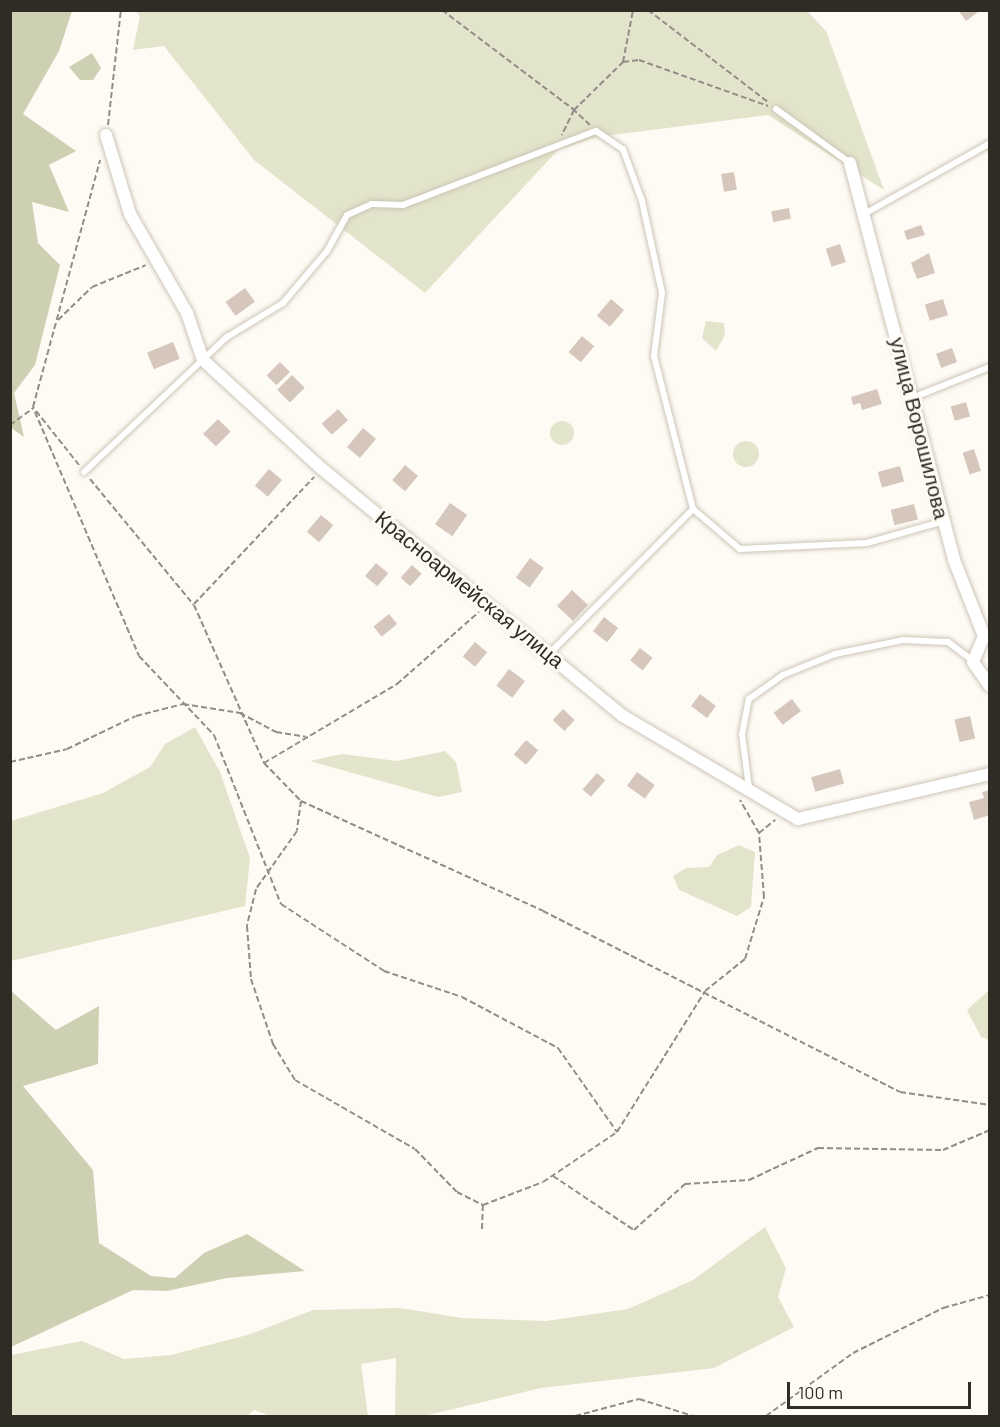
<!DOCTYPE html>
<html>
<head>
<meta charset="utf-8">
<style>
	body { margin:0 }
	#map { position:relative; width:1000px; height:1427px; overflow:hidden; background:#fefbf5; font-family:Barlow,sans-serif }
	div>[style] { position:absolute }
	[style*='--x'] { left:calc(var(--x)*1px); top:calc(var(--y)*1px); width:calc(var(--w)*1px); rotate:calc(var(--a)*1deg) }
	.green>* { inset:0; background:#e2e4cb }
	.round { border-radius:50% }
	.forest>* { inset:0; background:#cdd0b2 }
	.building>* { inset:0; background:#d6c7bd; transform-origin:0 0 }
	.path>* { height:2px; margin-top:-1px; transform-origin:0; background:repeating-linear-gradient(90deg,#918e88 0 6px,transparent 0 9px) }
	.roads { filter:drop-shadow(0 0 2px #cdc5b7) drop-shadow(0 0 2px #cdc5b7) }
	.service>* { height:6px; margin:-3px; padding:0 3px; transform-origin:3px; border-radius:3px; background:#fff }
	.minor>* { height:12px; margin:-6px; padding:0 6px; transform-origin:6px; border-radius:6px; background:#fff }
	span { translate:-50% -50%; white-space:nowrap; text-align:center; line-height:1.15; -webkit-text-stroke:6px #fefbf5; paint-order:stroke }
	.street-label { font-size:21px; color:#2f2c26 }
	.frame { position:absolute; inset:0; border:12px solid #2f2c26; pointer-events:none }
	.scale { position:absolute; left:787px; top:1382px; width:184px; height:27px; box-sizing:border-box; border:3px solid #2f2c26; border-top:0; padding-left:8px; font-size:18px; line-height:21px; white-space:nowrap; color:#2f2c26; -webkit-text-stroke:4px #fefbf5; paint-order:stroke }
</style>
</head>
<body>
<div id="map">
	<div class="green">
		<div style="clip-path:polygon(136px 11px,807px 11px,826px 31px,884px 190px,768px 115px,597px 137px,558px 150px,425px 293px,254px 160px,164px 46px,133px 50px,140px 16px)"></div>
		<div style="clip-path:polygon(706px 321px,724px 323px,725px 335px,716px 351px,702px 338px)"></div>
		<div class="round" style="left:550px;top:421px;width:24px;height:24px"></div>
		<div class="round" style="left:733px;top:441px;width:26px;height:26px"></div>
		<div style="clip-path:polygon(195px 727px,220px 772px,250px 858px,245px 906px,11px 961px,11px 821px,103px 793px,150px 767px,165px 744px)"></div>
		<div style="clip-path:polygon(445px 751px,456px 762px,462px 792px,438px 797px,310px 761px,342px 754px,397px 761px)"></div>
		<div style="clip-path:polygon(739px 845px,755px 852px,751px 907px,737px 916px,679px 890px,673px 876px,686px 868px,709px 867px,717px 855px)"></div>
		<div style="clip-path:polygon(989px 990px,989px 1040px,981px 1037px,967px 1010px)"></div>
		<div style="clip-path:polygon(765px 1227px,786px 1268px,778px 1297px,794px 1327px,714px 1368px,541px 1388px,424px 1416px,395px 1416px,396px 1358px,361px 1364px,368px 1416px,271px 1416px,254px 1410px,247px 1416px,11px 1416px,11px 1355px,82px 1341px,124px 1359px,171px 1355px,251px 1334px,313px 1310px,400px 1308px,462px 1318px,546px 1321px,628px 1309px,693px 1280px)"></div>
	</div>
	<div class="forest">
		<div style="clip-path:polygon(10px 11px,72px 11px,59px 51px,23px 114px,76px 151px,49px 165px,69px 212px,32px 202px,38px 243px,60px 265px,35px 365px,14px 393px,24px 437px,10px 427px)"></div>
		<div style="clip-path:polygon(92px 53px,101px 68px,93px 80px,80px 80px,69px 67px)"></div>
		<div style="clip-path:polygon(11px 991px,56px 1030px,99px 1006px,98px 1064px,23px 1086px,93px 1170px,99px 1243px,151px 1276px,175px 1278px,204px 1253px,247px 1234px,305px 1271px,227px 1278px,167px 1291px,133px 1290px,11px 1347px)"></div>
	</div>
	<div class="building">
		<div style="clip-path:polygon(958px 10px,977px 10px,978px 12px,966px 21px)"></div>
		<div style="left:734px;top:172px;width:18px;height:13px;rotate:81deg"></div>
		<div style="left:789px;top:208px;width:11px;height:18px;rotate:80deg"></div>
		<div style="clip-path:polygon(921px 225px,925px 235px,907px 240px,904px 231px)"></div>
		<div style="left:840px;top:244px;width:19px;height:15px;rotate:72deg"></div>
		<div style="clip-path:polygon(929px 253px,935px 273px,917px 279px,911px 263px)"></div>
		<div style="left:245px;top:288px;width:17px;height:24px;rotate:54deg"></div>
		<div style="left:611px;top:299px;width:17px;height:22px;rotate:40deg"></div>
		<div style="left:943px;top:299px;width:17px;height:19px;rotate:73deg"></div>
		<div style="left:582px;top:336px;width:16px;height:21px;rotate:40deg"></div>
		<div style="left:173px;top:342px;width:18px;height:28px;rotate:68deg"></div>
		<div style="left:952px;top:348px;width:15px;height:17px;rotate:70deg"></div>
		<div style="left:280px;top:362px;width:14px;height:19px;rotate:45deg"></div>
		<div style="left:292px;top:375px;width:18px;height:21px;rotate:45deg"></div>
		<div style="clip-path:polygon(877px 389px,882px 404px,862px 410px,860px 403px,853px 405px,851px 397px)"></div>
		<div style="left:966px;top:402px;width:15px;height:16px;rotate:74deg"></div>
		<div style="left:338px;top:409px;width:15px;height:22px;rotate:48deg"></div>
		<div style="left:218px;top:419px;width:18px;height:21px;rotate:45deg"></div>
		<div style="left:363px;top:428px;width:17px;height:25px;rotate:40deg"></div>
		<div style="left:974px;top:449px;width:23px;height:12px;rotate:72deg"></div>
		<div style="left:405px;top:465px;width:17px;height:20px;rotate:40deg"></div>
		<div style="left:900px;top:466px;width:16px;height:23px;rotate:75deg"></div>
		<div style="left:269px;top:469px;width:17px;height:22px;rotate:40deg"></div>
		<div style="left:450px;top:503px;width:21px;height:26px;rotate:35deg"></div>
		<div style="left:914px;top:504px;width:16px;height:24px;rotate:76deg"></div>
		<div style="left:321px;top:515px;width:16px;height:22px;rotate:40deg"></div>
		<div style="left:530px;top:558px;width:17px;height:24px;rotate:36deg"></div>
		<div style="left:376px;top:563px;width:16px;height:17px;rotate:40deg"></div>
		<div style="left:412px;top:565px;width:13px;height:17px;rotate:42deg"></div>
		<div style="left:572px;top:590px;width:22px;height:22px;rotate:43deg"></div>
		<div style="left:389px;top:614px;width:13px;height:20px;rotate:51deg"></div>
		<div style="left:604px;top:617px;width:18px;height:18px;rotate:38deg"></div>
		<div style="left:475px;top:642px;width:16px;height:19px;rotate:40deg"></div>
		<div style="left:640px;top:648px;width:16px;height:16px;rotate:38deg"></div>
		<div style="left:509px;top:669px;width:20px;height:21px;rotate:37deg"></div>
		<div style="left:700px;top:694px;width:20px;height:15px;rotate:37deg"></div>
		<div style="left:792px;top:699px;width:15px;height:23px;rotate:53deg"></div>
		<div style="left:563px;top:709px;width:16px;height:15px;rotate:43deg"></div>
		<div style="left:970px;top:716px;width:23px;height:16px;rotate:77deg"></div>
		<div style="left:526px;top:740px;width:16px;height:19px;rotate:40deg"></div>
		<div style="left:840px;top:769px;width:15px;height:30px;rotate:74deg"></div>
		<div style="left:637px;top:772px;width:22px;height:17px;rotate:36deg"></div>
		<div style="left:597px;top:773px;width:11px;height:22px;rotate:41deg"></div>
		<div style="clip-path:polygon(990px 790px,990px 815px,974px 820px,969px 802px,984px 798px,982px 792px)"></div>
	</div>
	<div class="path">
		<div style="--x:442;--y:10;--w:166;--a:37.1"></div>
		<div style="--x:574;--y:110;--w:28;--a:116"></div>
		<div style="--x:648;--y:10;--w:153;--a:37.5"></div>
		<div style="--x:623;--y:62;--w:16;--a:-7"></div>
		<div style="--x:639;--y:60;--w:137;--a:19.6"></div>
		<div style="--x:108;--y:125;--w:116;--a:-83.6"></div>
		<div style="--x:590;--y:125;--w:22;--a:-137"></div>
		<div style="--x:574;--y:110;--w:69;--a:-44.4"></div>
		<div style="--x:623;--y:62;--w:53;--a:-79.1"></div>
		<div style="--x:58;--y:320;--w:47;--a:-44.1"></div>
		<div style="--x:92;--y:287;--w:58;--a:-22.2"></div>
		<div style="--x:35;--y:412;--w:265;--a:66.9"></div>
		<div style="--x:139;--y:656;--w:109;--a:46.5"></div>
		<div style="--x:214;--y:735;--w:182;--a:68.4"></div>
		<div style="--x:281;--y:904;--w:123;--a:33"></div>
		<div style="--x:384;--y:971;--w:82;--a:18.4"></div>
		<div style="--x:462;--y:997;--w:109;--a:28"></div>
		<div style="--x:558;--y:1048;--w:103;--a:54.9"></div>
		<div style="--x:10;--y:425;--w:29;--a:-36"></div>
		<div style="--x:79;--y:465;--w:74;--a:-128.4"></div>
		<div style="--x:33;--y:407;--w:256;--a:-74.8"></div>
		<div style="--x:90;--y:479;--w:163;--a:50.5"></div>
		<div style="--x:194;--y:605;--w:173;--a:66.1"></div>
		<div style="--x:264;--y:763;--w:53;--a:45.8"></div>
		<div style="--x:301;--y:801;--w:266;--a:24.4"></div>
		<div style="--x:543;--y:911;--w:400;--a:26.9"></div>
		<div style="--x:900;--y:1092;--w:91;--a:8.2"></div>
		<div style="--x:194;--y:604;--w:175;--a:-46.6"></div>
		<div style="--x:10;--y:762;--w:58;--a:-12.8"></div>
		<div style="--x:67;--y:749;--w:76;--a:-25.6"></div>
		<div style="--x:136;--y:716;--w:49;--a:-14.3"></div>
		<div style="--x:183;--y:704;--w:58;--a:9"></div>
		<div style="--x:240;--y:713;--w:41;--a:27.8"></div>
		<div style="--x:276;--y:732;--w:30;--a:9"></div>
		<div style="--x:264;--y:763;--w:155;--a:-30.7"></div>
		<div style="--x:397;--y:684;--w:109;--a:-41.3"></div>
		<div style="--x:301;--y:801;--w:30;--a:98"></div>
		<div style="--x:297;--y:831;--w:71;--a:125.3"></div>
		<div style="--x:256;--y:889;--w:38;--a:104"></div>
		<div style="--x:247;--y:926;--w:53;--a:85.7"></div>
		<div style="--x:251;--y:979;--w:69;--a:71.3"></div>
		<div style="--x:273;--y:1044;--w:42;--a:58.6"></div>
		<div style="--x:295;--y:1080;--w:138;--a:29.9"></div>
		<div style="--x:415;--y:1149;--w:60;--a:45.7"></div>
		<div style="--x:457;--y:1192;--w:29;--a:27"></div>
		<div style="--x:759;--y:833;--w:21;--a:-39"></div>
		<div style="--x:553;--y:1176;--w:97;--a:33.7"></div>
		<div style="--x:634;--y:1230;--w:69;--a:-42"></div>
		<div style="--x:685;--y:1184;--w:64;--a:-3.6"></div>
		<div style="--x:749;--y:1180;--w:76;--a:-24.9"></div>
		<div style="--x:818;--y:1148;--w:125;--a:0.9"></div>
		<div style="--x:943;--y:1150;--w:51;--a:-23.1"></div>
		<div style="--x:482;--y:1229;--w:24;--a:-88"></div>
		<div style="--x:483;--y:1205;--w:64;--a:-21"></div>
		<div style="--x:543;--y:1182;--w:89;--a:-34"></div>
		<div style="--x:617;--y:1132;--w:166;--a:-58"></div>
		<div style="--x:705;--y:991;--w:51;--a:-38.7"></div>
		<div style="--x:745;--y:959;--w:65;--a:-73"></div>
		<div style="--x:764;--y:897;--w:64;--a:-94.5"></div>
		<div style="--x:759;--y:833;--w:38;--a:-120"></div>
		<div style="--x:575;--y:1416;--w:66;--a:-14.9"></div>
		<div style="--x:639;--y:1399;--w:57;--a:17.5"></div>
		<div style="--x:766;--y:1416;--w:107;--a:-35.9"></div>
		<div style="--x:853;--y:1353;--w:101;--a:-26.6"></div>
		<div style="--x:943;--y:1308;--w:49;--a:-15.5"></div>
	</div>
	<div class="roads">
		<div class="service">
			<div style="--x:776;--y:109;--w:92;--a:36.1"></div>
			<div style="--x:866;--y:213;--w:142;--a:-29.4"></div>
			<div style="--x:912;--y:398;--w:84;--a:-21.7"></div>
			<div style="--x:84;--y:472;--w:197;--a:-43.4"></div>
			<div style="--x:227;--y:337;--w:66;--a:-31.3"></div>
			<div style="--x:283;--y:303;--w:68;--a:-49.8"></div>
			<div style="--x:327;--y:251;--w:41;--a:-60.9"></div>
			<div style="--x:347;--y:215;--w:27;--a:-24"></div>
			<div style="--x:372;--y:204;--w:31;--a:2"></div>
			<div style="--x:403;--y:205;--w:207;--a:-21"></div>
			<div style="--x:596;--y:131;--w:32;--a:34"></div>
			<div style="--x:623;--y:149;--w:55;--a:69.9"></div>
			<div style="--x:642;--y:201;--w:94;--a:77.7"></div>
			<div style="--x:662;--y:293;--w:64;--a:97.2"></div>
			<div style="--x:654;--y:356;--w:158;--a:75.7"></div>
			<div style="--x:693;--y:509;--w:62;--a:40.4"></div>
			<div style="--x:740;--y:549;--w:127;--a:-2.7"></div>
			<div style="--x:867;--y:543;--w:80;--a:-15.9"></div>
			<div style="--x:550;--y:653;--w:203;--a:-45.2"></div>
			<div style="--x:749;--y:788;--w:54;--a:-97.4"></div>
			<div style="--x:742;--y:734;--w:36;--a:-79"></div>
			<div style="--x:749;--y:699;--w:42;--a:-35.2"></div>
			<div style="--x:783;--y:675;--w:56;--a:-22"></div>
			<div style="--x:835;--y:654;--w:69;--a:-11.6"></div>
			<div style="--x:903;--y:640;--w:45;--a:2.5"></div>
			<div style="--x:948;--y:642;--w:31;--a:37"></div>
		</div>
		<div class="minor">
			<div style="--x:106;--y:135;--w:83;--a:73.1"></div>
			<div style="--x:130;--y:214;--w:114;--a:60.1"></div>
			<div style="--x:187;--y:313;--w:50;--a:71.2"></div>
			<div style="--x:203;--y:360;--w:161;--a:42.5"></div>
			<div style="--x:322;--y:469;--w:389;--a:39.4"></div>
			<div style="--x:623;--y:716;--w:203;--a:30.5"></div>
			<div style="--x:798;--y:819;--w:197;--a:-13.2"></div>
			<div style="--x:850;--y:163;--w:410;--a:75.3"></div>
			<div style="--x:954;--y:560;--w:82;--a:68.5"></div>
			<div style="--x:984;--y:636;--w:28;--a:113"></div>
			<div style="--x:973;--y:662;--w:29;--a:55"></div>
		</div>
	</div>
	<div class="street-label">
		<span style="left:920px;top:428px;rotate:76deg">улица Ворошилова</span>
		<span style="left:470px;top:589px;rotate:39deg">Красноармейская улица</span>
	</div>
	<div class="frame"></div>
	<div class="scale">100 m</div>
</div>
</body>
</html>
